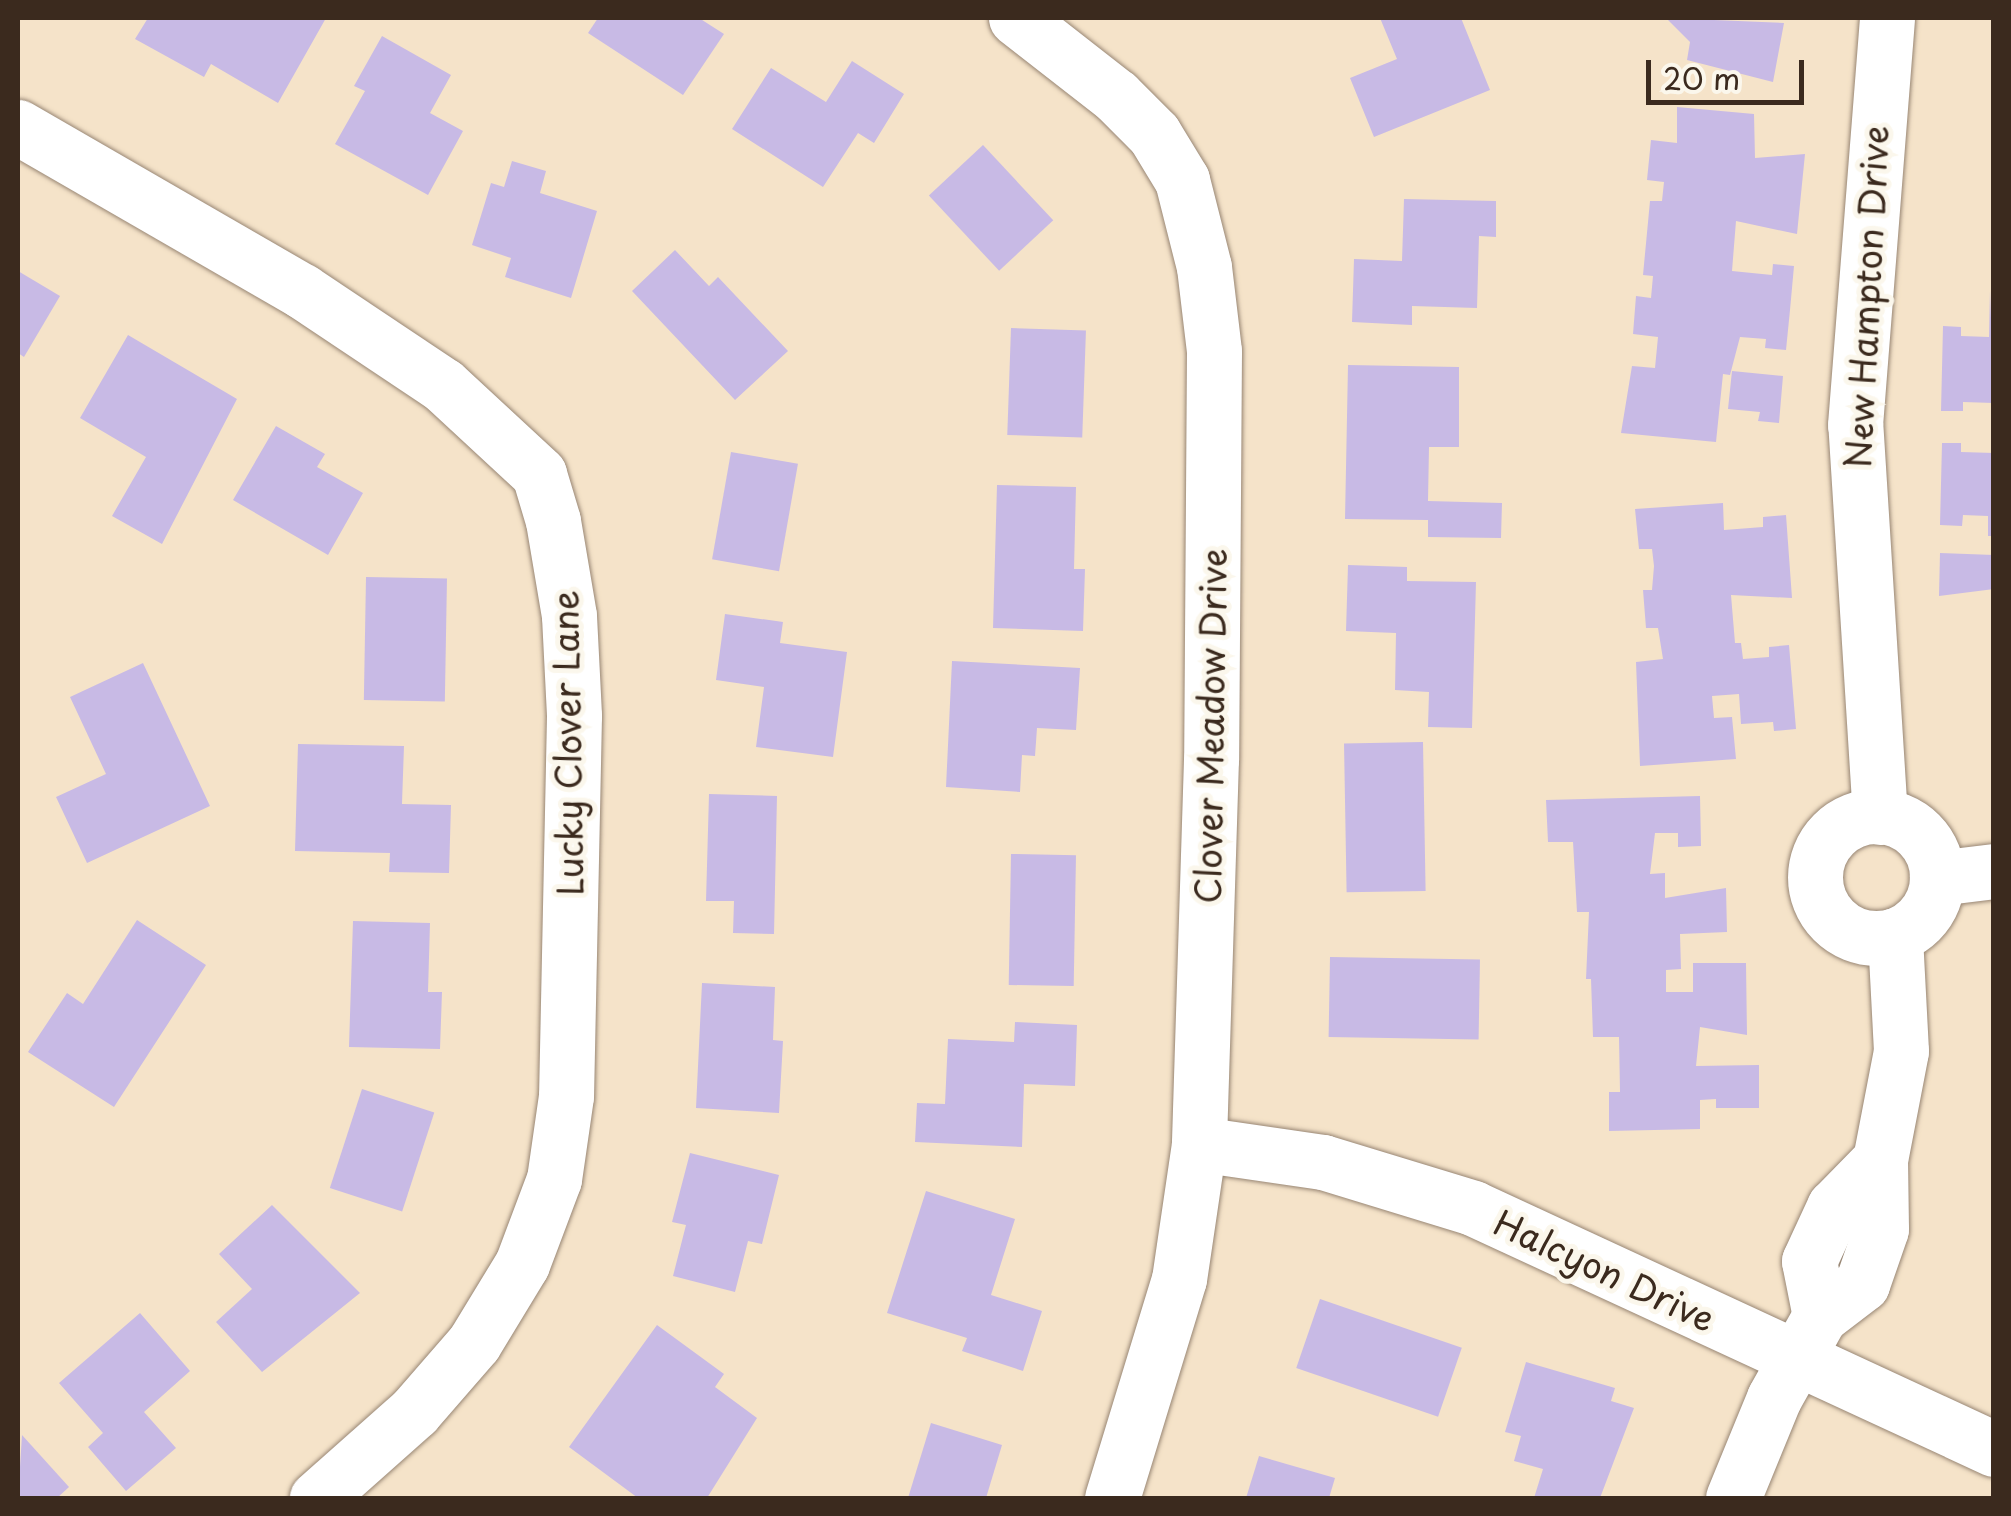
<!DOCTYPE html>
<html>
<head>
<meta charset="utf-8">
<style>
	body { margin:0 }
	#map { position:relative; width:2011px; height:1516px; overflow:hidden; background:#f5e3c9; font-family:"Playpen Sans",sans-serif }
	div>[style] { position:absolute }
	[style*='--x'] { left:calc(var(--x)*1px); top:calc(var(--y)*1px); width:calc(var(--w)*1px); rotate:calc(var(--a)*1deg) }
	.building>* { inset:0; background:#c8bae5; transform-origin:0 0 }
	.roads { filter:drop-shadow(0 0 2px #988674) drop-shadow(0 0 2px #988674) }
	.street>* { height:55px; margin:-27.5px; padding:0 27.5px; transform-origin:27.5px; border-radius:27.5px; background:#fff }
	.street>.ring { margin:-27.5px; padding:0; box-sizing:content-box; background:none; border:55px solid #fff; border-radius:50% }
	span { translate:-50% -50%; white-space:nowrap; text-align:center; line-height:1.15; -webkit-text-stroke:10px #fbf7ec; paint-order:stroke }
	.street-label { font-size:35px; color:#3b2a1e }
	.frame { position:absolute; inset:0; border:20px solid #3b2a1e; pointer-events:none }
	.scale { position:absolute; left:1646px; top:60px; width:158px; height:45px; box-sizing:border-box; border:5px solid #3b2a1e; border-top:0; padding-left:12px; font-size:30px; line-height:35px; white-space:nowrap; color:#3b2a1e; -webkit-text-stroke:8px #fbf7ec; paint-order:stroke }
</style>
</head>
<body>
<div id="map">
	<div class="building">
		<div style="clip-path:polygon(148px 18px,326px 18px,278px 103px,211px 64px,204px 77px,135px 39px)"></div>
		<div style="clip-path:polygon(598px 18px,699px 18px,724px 34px,683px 95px,588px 33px)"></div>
		<div style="clip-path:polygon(1380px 18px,1461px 18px,1490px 90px,1374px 137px,1350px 78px,1397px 59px)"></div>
		<div style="clip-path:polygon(1666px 18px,1784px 23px,1773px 82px,1687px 60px,1690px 42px)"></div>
		<div style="clip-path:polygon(382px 36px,451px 75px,430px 113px,463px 131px,428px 195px,335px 144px,365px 91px,354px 86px)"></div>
		<div style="clip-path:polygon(852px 61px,904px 94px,874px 143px,858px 133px,823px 187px,732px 129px,771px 68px,826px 102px)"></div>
		<div style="clip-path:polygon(1677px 107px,1754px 114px,1755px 158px,1805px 154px,1797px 234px,1736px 221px,1732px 271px,1772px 275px,1773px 264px,1794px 266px,1790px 310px,1786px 350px,1765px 348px,1766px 339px,1740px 337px,1730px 375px,1723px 374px,1716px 442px,1621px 433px,1632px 366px,1655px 368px,1658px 337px,1633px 334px,1636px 296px,1651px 298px,1653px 276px,1643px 275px,1650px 201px,1662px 201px,1664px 182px,1647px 180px,1651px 140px,1677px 143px)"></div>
		<div style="left:983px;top:145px;width:103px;height:74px;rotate:47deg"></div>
		<div style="clip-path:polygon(512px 161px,546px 171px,540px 193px,597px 211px,571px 298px,505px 277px,511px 258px,472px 245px,491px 183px,504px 187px)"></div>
		<div style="clip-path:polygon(1404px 199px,1496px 201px,1496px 237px,1479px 236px,1477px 308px,1412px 306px,1412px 325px,1352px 322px,1354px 259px,1402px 261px)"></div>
		<div style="clip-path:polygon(675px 250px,709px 286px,718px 277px,788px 351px,735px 400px,632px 291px)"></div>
		<div style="clip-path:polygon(18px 271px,60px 296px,24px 357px,18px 353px)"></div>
		<div style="clip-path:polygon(1990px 290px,1994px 403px,1963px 402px,1963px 411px,1941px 411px,1943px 326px,1961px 327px,1961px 336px,1989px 337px)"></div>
		<div style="left:1011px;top:328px;width:75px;height:107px;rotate:2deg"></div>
		<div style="clip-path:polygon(128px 335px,237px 399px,162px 544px,112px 516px,146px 457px,80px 418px)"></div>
		<div style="clip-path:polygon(1348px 365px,1459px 367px,1459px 447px,1429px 447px,1428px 501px,1502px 503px,1501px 538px,1428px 537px,1428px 520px,1345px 519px)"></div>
		<div style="clip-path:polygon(1732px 371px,1783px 376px,1779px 423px,1758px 421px,1760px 412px,1728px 409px)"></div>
		<div style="clip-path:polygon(276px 426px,325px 454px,317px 467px,363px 493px,328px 555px,233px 500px)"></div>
		<div style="clip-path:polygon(1942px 443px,1961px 443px,1961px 452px,1994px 453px,1994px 536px,1988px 536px,1988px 516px,1963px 515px,1962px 526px,1940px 525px)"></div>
		<div style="left:731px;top:452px;width:68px;height:109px;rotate:10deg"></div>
		<div style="clip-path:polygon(997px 485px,1076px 487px,1074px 569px,1085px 569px,1083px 631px,993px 628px)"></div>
		<div style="clip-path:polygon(1723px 503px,1724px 530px,1763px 527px,1763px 517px,1786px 515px,1792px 598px,1731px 595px,1735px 643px,1741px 643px,1743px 659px,1769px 657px,1769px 647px,1789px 645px,1796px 729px,1774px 731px,1773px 722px,1741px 724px,1739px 694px,1712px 696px,1714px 718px,1732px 717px,1736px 759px,1640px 766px,1636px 662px,1663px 659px,1658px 628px,1646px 628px,1643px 590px,1652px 590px,1654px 566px,1652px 549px,1639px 549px,1635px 509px)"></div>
		<div style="clip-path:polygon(1940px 553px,1994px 555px,1994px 589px,1939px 596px)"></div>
		<div style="clip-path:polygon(1348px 565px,1407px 567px,1407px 581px,1476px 582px,1472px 728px,1428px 727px,1429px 692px,1395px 690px,1396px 633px,1346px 631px)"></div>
		<div style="left:366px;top:577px;width:81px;height:123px;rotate:1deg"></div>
		<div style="clip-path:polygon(725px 614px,783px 622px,780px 643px,847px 652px,833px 757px,756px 747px,764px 687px,716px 680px)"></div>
		<div style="clip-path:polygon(952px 661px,1080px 668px,1076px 730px,1037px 728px,1035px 756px,1022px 755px,1020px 792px,946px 787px)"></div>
		<div style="clip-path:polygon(143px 663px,210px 806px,87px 863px,56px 797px,106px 774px,70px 697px)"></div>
		<div style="left:1423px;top:742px;width:149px;height:79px;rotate:89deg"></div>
		<div style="clip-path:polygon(298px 744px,404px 746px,402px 804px,451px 805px,449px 873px,389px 872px,390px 853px,295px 851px)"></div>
		<div style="clip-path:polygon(709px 794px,777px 796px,774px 934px,733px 933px,734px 901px,706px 901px)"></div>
		<div style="clip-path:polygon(1700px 796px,1701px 846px,1678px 847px,1678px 833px,1655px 833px,1650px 874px,1665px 873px,1665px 898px,1726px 888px,1727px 932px,1680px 934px,1681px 969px,1666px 970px,1666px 992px,1693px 992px,1693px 963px,1746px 963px,1747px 1035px,1700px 1027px,1696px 1066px,1759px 1065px,1759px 1108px,1716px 1108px,1716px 1099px,1700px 1100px,1700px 1129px,1609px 1131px,1609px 1092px,1620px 1092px,1619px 1037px,1593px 1037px,1591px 979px,1586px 979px,1589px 912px,1577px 912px,1573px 842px,1548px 842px,1546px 800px)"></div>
		<div style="left:1011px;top:854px;width:65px;height:131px;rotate:1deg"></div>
		<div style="clip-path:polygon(137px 920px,206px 965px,114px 1107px,28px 1052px,67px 993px,83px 1004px)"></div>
		<div style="clip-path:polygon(353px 921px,430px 923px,428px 992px,442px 992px,440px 1049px,349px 1047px)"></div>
		<div style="left:1330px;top:957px;width:150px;height:80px;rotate:1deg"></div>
		<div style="clip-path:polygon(702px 983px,775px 987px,773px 1040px,783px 1041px,779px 1113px,696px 1108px)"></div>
		<div style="clip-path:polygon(1015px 1022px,1077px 1025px,1075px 1086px,1024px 1084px,1022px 1147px,915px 1142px,917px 1103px,945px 1104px,948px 1039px,1014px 1042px)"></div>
		<div style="left:362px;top:1089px;width:76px;height:104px;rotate:18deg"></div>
		<div style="clip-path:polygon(690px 1153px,779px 1175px,762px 1244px,748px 1241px,735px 1292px,673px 1276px,686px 1225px,672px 1222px)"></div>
		<div style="clip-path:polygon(926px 1191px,1015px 1219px,991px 1295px,1042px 1311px,1023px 1371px,962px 1351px,967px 1338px,887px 1313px)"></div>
		<div style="clip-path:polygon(272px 1205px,360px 1293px,262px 1372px,216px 1322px,252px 1289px,219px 1254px)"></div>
		<div style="left:1320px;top:1299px;width:150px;height:73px;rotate:19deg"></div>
		<div style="clip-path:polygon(140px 1313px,190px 1371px,144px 1412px,176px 1448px,126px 1491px,88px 1447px,103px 1433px,59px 1383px)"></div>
		<div style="clip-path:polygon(657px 1325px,724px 1374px,715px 1387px,757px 1418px,707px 1498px,638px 1498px,569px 1447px)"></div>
		<div style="clip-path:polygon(1526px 1362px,1615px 1388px,1611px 1401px,1634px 1408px,1600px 1498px,1534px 1498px,1543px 1469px,1514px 1461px,1521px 1436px,1505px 1432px)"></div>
		<div style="clip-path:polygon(931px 1423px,1002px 1445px,986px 1498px,908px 1498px)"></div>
		<div style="clip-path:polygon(22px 1435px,69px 1487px,57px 1498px,18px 1498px)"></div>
		<div style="clip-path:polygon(1259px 1456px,1335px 1478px,1329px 1498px,1246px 1498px)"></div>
	</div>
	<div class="roads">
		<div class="street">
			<div style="--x:1016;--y:18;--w:127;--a:38"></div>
			<div style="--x:1116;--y:96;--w:54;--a:45"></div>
			<div style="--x:1154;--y:134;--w:54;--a:58.7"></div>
			<div style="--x:1182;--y:180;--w:90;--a:75.8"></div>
			<div style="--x:1204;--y:267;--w:85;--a:83.2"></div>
			<div style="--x:1214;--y:351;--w:408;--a:90.4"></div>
			<div style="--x:1211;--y:759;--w:385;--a:91.8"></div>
			<div style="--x:1199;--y:1144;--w:136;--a:98.4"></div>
			<div style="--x:1179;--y:1279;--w:229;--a:107"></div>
			<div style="--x:18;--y:127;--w:328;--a:30"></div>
			<div style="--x:302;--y:291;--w:169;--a:33.7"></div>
			<div style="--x:443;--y:385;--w:131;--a:42.8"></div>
			<div style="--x:539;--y:474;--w:49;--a:73.4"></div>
			<div style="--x:553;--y:521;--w:96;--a:80.4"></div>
			<div style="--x:569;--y:616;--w:100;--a:87.1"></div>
			<div style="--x:574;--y:716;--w:380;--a:91.2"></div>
			<div style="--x:566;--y:1096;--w:84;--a:98.2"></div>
			<div style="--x:554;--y:1179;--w:91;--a:110.6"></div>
			<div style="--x:522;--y:1264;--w:92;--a:121.3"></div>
			<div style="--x:474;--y:1343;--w:91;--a:131"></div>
			<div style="--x:414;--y:1412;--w:130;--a:138.4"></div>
			<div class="ring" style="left:1815px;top:816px;width:67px;height:67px"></div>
			<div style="--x:1880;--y:817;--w:393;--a:-93.6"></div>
			<div style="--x:1855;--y:425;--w:408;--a:-85.5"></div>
			<div style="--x:1937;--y:878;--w:57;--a:-7"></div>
			<div style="--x:1199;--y:1144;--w:125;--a:8.3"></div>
			<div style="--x:1323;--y:1162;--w:157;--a:17"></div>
			<div style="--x:1473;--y:1208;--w:574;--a:24.82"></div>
			<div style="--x:1820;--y:1316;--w:56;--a:-101.3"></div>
			<div style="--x:1809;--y:1261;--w:60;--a:-65.2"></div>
			<div style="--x:1834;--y:1207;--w:66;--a:-45.6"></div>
			<div style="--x:1733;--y:1498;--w:108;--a:-67.7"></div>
			<div style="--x:1774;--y:1398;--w:94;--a:-60.7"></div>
			<div style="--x:1820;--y:1316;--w:53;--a:-37.3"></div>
			<div style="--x:1862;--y:1284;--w:58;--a:-70.9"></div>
			<div style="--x:1881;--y:1229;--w:69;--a:-90.8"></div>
			<div style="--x:1880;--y:1160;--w:111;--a:-79.1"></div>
			<div style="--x:1901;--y:1051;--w:116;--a:-93"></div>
		</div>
	</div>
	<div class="street-label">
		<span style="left:1866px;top:297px;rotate:-87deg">New Hampton Drive</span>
		<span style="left:1210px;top:726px;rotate:-89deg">Clover Meadow Drive</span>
		<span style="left:567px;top:743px;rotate:-91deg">Lucky Clover Lane</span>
		<span style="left:1605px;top:1270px;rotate:25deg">Halcyon Drive</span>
	</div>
	<div class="frame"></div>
	<div class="scale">20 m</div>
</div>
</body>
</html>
